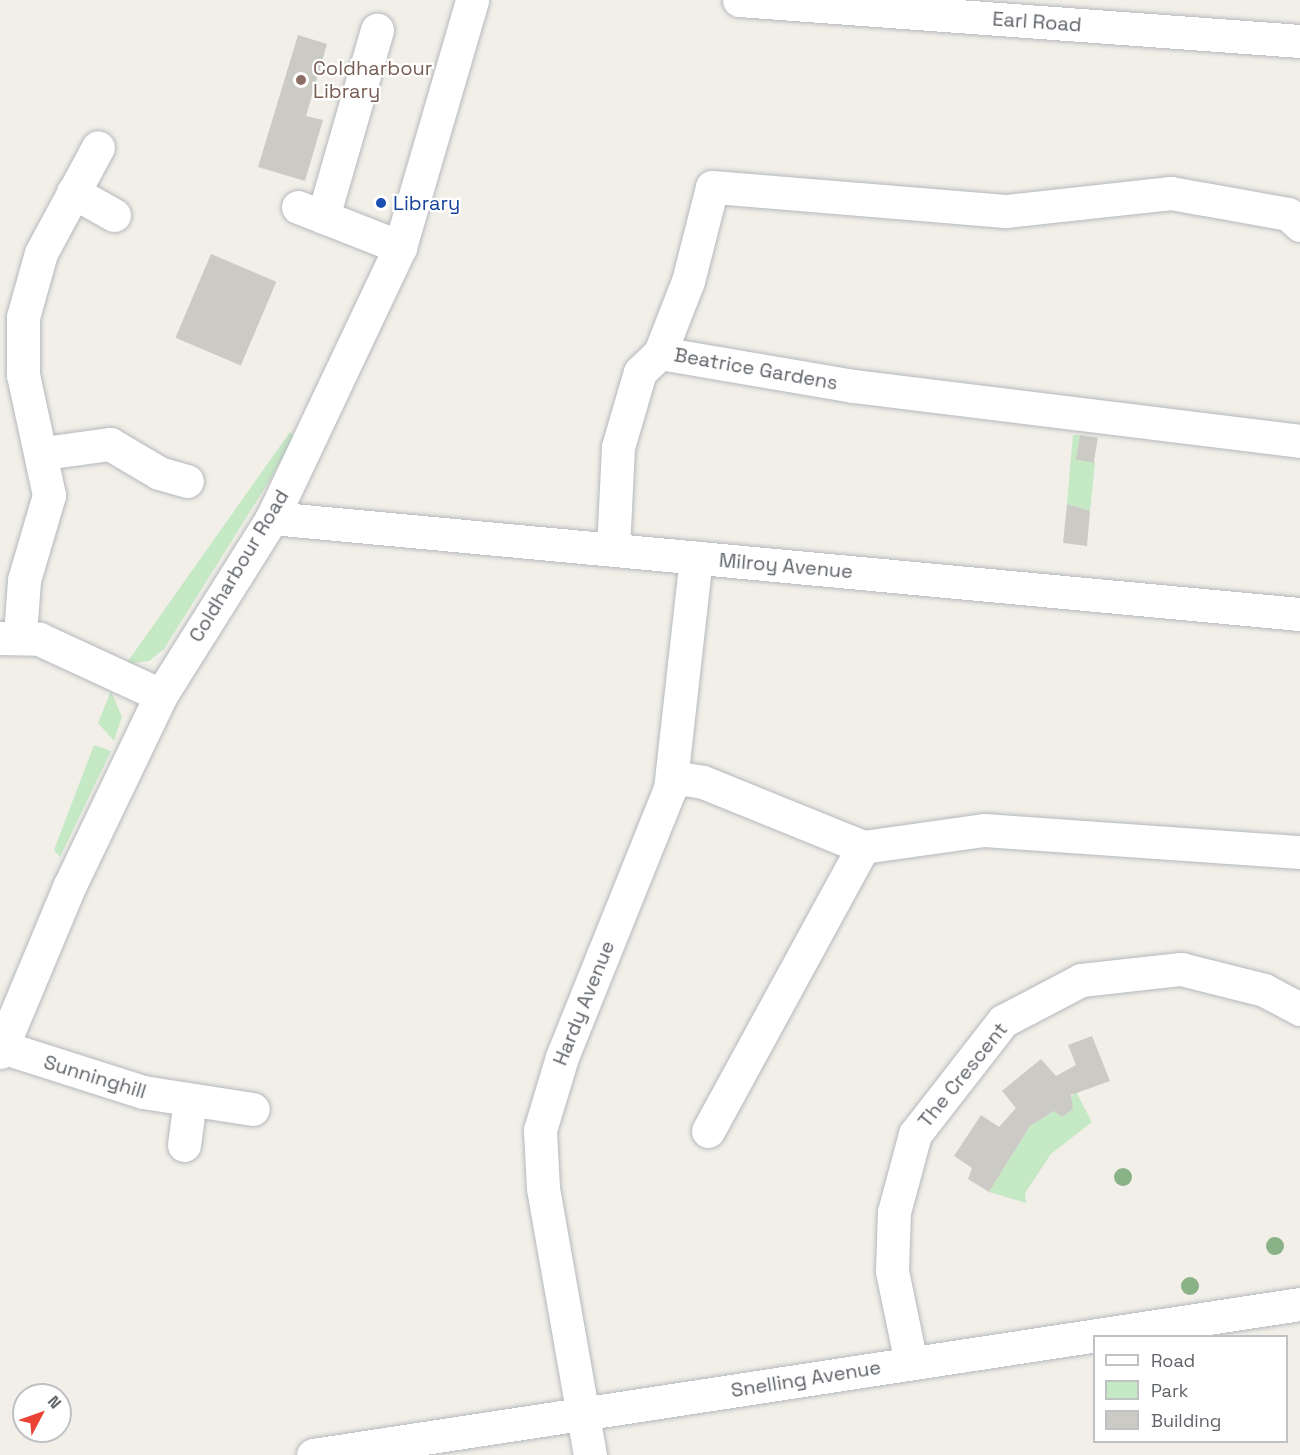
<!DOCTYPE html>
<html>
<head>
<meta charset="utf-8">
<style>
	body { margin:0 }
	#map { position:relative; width:1300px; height:1455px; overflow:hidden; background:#f1efe8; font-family:"Space Grotesk",sans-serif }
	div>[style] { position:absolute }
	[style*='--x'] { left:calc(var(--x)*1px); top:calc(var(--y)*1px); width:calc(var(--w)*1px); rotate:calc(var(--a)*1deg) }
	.green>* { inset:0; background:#c5e8c5 }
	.building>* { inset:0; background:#cccac5; transform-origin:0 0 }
	.roads { filter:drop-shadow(0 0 2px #b5b8bc) drop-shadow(0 0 2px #b5b8bc) }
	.minor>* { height:33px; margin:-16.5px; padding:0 16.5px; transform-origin:16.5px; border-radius:16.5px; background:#fff }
	.trees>* { width:18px; height:18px; margin:-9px; border-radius:50%; background:#89b387 }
	.dots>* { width:16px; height:16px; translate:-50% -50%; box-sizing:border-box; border:3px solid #fff; border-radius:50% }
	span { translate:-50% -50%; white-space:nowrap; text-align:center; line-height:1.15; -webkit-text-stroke:4.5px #fff; paint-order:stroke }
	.street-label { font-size:20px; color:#5f6368 }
	.education-label { font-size:20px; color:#785e54 }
	.left { translate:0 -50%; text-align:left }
	.transit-label { font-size:20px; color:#164399 }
	.legend { position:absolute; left:1093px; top:1335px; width:195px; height:108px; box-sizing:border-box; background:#fff; border:2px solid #bfc1c3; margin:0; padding:8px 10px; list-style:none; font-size:18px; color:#5f6368 }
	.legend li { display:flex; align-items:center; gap:12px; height:30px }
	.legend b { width:30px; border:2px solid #bfc1c3 }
	.north { position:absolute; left:12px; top:1383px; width:60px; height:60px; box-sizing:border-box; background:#fff; border:2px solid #bfc1c3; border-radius:50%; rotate:49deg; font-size:16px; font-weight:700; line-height:24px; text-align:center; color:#5f6368 }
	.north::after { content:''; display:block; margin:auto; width:21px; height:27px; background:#ea4335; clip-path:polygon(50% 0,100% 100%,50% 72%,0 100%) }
</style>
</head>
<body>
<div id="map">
	<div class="green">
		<div style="clip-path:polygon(290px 432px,294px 437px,271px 478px,164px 649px,149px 661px,126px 664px)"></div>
		<div style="clip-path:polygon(1073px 435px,1080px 435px,1077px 460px,1095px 462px,1090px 511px,1067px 504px)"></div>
		<div style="clip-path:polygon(111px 691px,122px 717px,114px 741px,98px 723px)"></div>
		<div style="clip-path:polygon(94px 745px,111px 751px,60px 857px,54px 850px)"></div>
		<div style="clip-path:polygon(1076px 1092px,1092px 1122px,1051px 1154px,1025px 1193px,1026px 1203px,989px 1192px,1030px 1126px,1054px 1111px,1062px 1117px,1073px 1109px,1069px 1100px)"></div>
	</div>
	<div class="building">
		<div style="clip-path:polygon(298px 35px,327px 44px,306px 116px,323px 120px,305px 181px,258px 167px)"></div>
		<div style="left:211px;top:254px;width:71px;height:91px;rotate:23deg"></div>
		<div style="left:1080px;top:435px;width:18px;height:25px;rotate:9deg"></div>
		<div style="clip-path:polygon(1067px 504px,1090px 511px,1087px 546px,1063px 543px)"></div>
		<div style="clip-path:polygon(1092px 1036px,1110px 1081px,1071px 1095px,1073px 1109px,1062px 1117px,1054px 1111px,1030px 1126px,989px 1192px,968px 1179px,972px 1168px,954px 1156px,981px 1115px,999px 1127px,1016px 1108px,1002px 1091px,1041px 1059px,1056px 1076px,1076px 1065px,1068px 1045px)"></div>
	</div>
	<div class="roads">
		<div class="minor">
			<div style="--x:739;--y:0;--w:562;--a:4.18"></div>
			<div style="--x:73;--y:192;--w:47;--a:29.3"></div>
			<div style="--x:298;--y:207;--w:110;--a:21.4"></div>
			<div style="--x:323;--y:217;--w:195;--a:-73.9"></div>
			<div style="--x:1300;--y:225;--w:16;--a:-137"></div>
			<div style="--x:1288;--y:214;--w:119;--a:-169.8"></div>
			<div style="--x:1171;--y:193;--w:167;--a:173.8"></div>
			<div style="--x:1005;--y:211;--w:294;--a:-175.3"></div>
			<div style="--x:712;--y:187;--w:97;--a:104.3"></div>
			<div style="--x:688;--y:281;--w:77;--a:111.3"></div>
			<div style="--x:660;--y:353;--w:196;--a:9.7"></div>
			<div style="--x:853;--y:386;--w:450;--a:7"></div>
			<div style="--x:44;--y:453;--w:67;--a:-7.8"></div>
			<div style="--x:110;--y:444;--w:57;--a:30.6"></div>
			<div style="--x:159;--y:473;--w:29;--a:16"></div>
			<div style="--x:272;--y:518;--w:1032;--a:5.34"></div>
			<div style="--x:613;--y:549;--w:102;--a:-87.2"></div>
			<div style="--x:618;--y:447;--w:78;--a:-73.7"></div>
			<div style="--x:640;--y:372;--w:28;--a:-44"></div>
			<div style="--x:20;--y:635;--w:55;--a:-85.8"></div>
			<div style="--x:24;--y:580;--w:89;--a:-73.6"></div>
			<div style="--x:49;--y:495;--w:123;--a:-102.2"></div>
			<div style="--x:23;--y:375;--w:58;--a:-90"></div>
			<div style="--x:23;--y:317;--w:66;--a:-74.3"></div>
			<div style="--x:41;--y:253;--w:120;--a:-61.7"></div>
			<div style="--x:0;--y:638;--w:39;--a:1"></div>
			<div style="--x:39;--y:639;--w:134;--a:24.7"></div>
			<div style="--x:672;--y:777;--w:31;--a:9"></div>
			<div style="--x:703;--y:782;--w:173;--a:22.1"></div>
			<div style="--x:2;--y:1047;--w:148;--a:17.7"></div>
			<div style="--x:143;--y:1092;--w:111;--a:8.8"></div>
			<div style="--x:0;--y:1052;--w:179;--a:-67.3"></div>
			<div style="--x:69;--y:887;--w:213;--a:-64.4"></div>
			<div style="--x:161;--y:695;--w:209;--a:-57.9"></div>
			<div style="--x:272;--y:518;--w:300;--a:-64.7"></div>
			<div style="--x:400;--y:247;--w:257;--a:-73.7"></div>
			<div style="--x:708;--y:1131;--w:324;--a:-61.4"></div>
			<div style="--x:863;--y:847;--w:122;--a:-8"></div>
			<div style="--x:984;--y:830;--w:317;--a:4"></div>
			<div style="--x:184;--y:1145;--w:45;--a:-82.4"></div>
			<div style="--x:911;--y:1363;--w:94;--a:-101.7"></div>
			<div style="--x:892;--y:1271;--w:59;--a:-88.1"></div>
			<div style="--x:894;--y:1212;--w:81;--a:-74.9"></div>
			<div style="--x:915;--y:1134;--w:143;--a:-52.1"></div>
			<div style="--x:1003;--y:1021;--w:88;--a:-27.7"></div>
			<div style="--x:1081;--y:980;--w:101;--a:-6.3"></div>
			<div style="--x:1181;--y:969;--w:86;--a:14.2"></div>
			<div style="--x:1264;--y:990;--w:41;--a:27.8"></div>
			<div style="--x:313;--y:1455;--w:998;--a:-8.7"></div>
			<div style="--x:590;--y:1455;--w:271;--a:-100"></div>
			<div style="--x:543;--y:1188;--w:58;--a:-93"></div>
			<div style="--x:540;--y:1130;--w:76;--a:-73.2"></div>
			<div style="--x:562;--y:1057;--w:289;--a:-68.1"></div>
			<div style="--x:670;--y:789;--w:233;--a:-83.6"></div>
		</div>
	</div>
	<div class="trees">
		<div style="left:1123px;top:1177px"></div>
		<div style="left:1275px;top:1246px"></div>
		<div style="left:1190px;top:1286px"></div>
	</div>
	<div class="dots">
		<div style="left:301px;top:80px;background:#8d6e63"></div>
		<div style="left:381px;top:203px;background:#1a4fb4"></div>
	</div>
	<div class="street-label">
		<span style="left:1037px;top:22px;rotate:4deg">Earl Road</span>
		<span style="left:756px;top:369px;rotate:10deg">Beatrice Gardens</span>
		<span style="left:239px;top:566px;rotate:-59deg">Coldharbour Road</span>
		<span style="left:786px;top:566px;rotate:5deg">Milroy Avenue</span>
		<span style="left:584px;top:1003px;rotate:-68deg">Hardy Avenue</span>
		<span style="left:963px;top:1075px;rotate:-51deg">The Crescent</span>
		<span style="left:95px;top:1077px;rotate:17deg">Sunninghill</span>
		<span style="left:806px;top:1379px;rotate:-9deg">Snelling Avenue</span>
	</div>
	<div class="education-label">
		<span class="left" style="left:313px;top:80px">Coldharbour<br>Library</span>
	</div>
	<div class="transit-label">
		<span class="left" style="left:393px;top:203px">Library</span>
	</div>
	<ul class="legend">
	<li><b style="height:8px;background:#fff"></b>Road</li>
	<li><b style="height:16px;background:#c5e8c5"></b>Park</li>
	<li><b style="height:16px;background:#cccac5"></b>Building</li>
	</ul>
	<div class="north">N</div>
</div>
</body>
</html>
